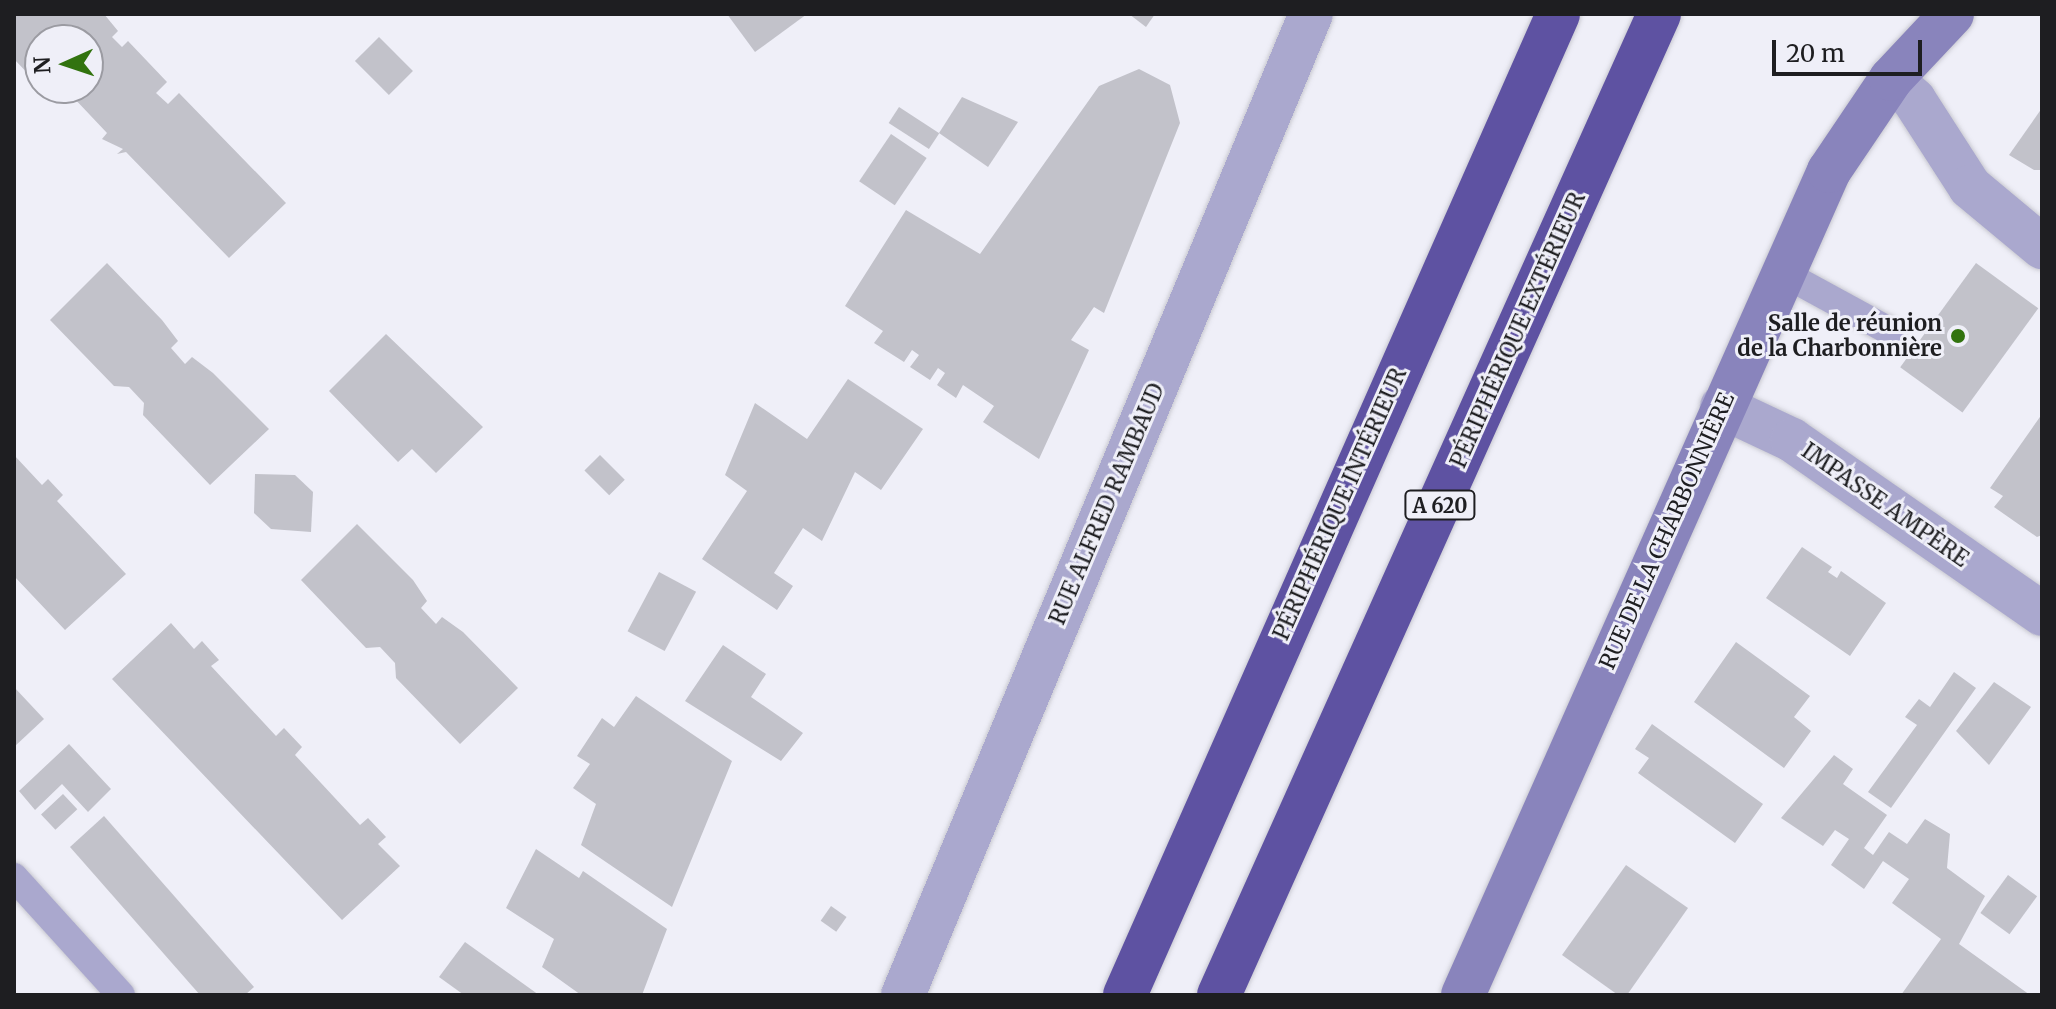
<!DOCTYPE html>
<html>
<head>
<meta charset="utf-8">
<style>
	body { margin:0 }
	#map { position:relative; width:2056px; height:1009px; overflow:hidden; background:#efeff8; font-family:Merriweather,serif }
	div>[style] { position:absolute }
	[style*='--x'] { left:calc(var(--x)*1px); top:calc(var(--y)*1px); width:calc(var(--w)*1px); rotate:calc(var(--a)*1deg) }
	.building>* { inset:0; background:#c2c2ca; transform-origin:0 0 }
	.roads { filter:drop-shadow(0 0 2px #c9c9d1) drop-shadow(0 0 2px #c9c9d1) }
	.lane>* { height:28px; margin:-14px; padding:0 14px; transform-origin:14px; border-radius:14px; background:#aaa8ce }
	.street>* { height:44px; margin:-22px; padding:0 22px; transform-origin:22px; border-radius:22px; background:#aaa8ce }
	.secondary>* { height:44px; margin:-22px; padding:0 22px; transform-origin:22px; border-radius:22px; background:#8984bc }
	.highway>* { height:44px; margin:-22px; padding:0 22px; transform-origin:22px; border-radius:22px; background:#5e52a2 }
	.dots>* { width:22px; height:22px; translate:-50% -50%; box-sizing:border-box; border:4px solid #efeff8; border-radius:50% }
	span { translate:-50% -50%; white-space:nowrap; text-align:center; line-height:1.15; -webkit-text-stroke:6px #efeff8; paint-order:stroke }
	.shield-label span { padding:2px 6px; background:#efeff8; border:2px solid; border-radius:6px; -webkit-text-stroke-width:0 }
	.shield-label { font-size:20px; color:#1e1e21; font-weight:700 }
	.poi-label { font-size:22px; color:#1e1e21; font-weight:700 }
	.right { translate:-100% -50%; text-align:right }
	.street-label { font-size:22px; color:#1e1e21 }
	.frame { position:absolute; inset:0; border:16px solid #1e1e21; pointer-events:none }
	.north { position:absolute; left:24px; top:24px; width:80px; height:80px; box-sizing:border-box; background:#efeff8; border:2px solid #9b9ba2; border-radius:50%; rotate:267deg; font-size:22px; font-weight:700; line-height:32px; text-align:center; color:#1e1e21 }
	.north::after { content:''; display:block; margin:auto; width:28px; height:36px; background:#32730f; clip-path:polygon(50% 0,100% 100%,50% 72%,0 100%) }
	.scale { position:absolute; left:1772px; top:40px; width:150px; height:36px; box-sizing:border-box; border:4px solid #1e1e21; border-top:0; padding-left:10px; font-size:24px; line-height:28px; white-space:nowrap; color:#1e1e21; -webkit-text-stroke:6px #efeff8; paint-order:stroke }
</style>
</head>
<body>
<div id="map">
	<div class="building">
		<div style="clip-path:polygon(14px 14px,104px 14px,118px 31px,112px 37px,122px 47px,128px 41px,167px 82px,156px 93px,168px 104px,179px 93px,286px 203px,229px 258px,126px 152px,117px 154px,123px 149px,102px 139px,107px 133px,72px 96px,75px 88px,88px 88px,88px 40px,40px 40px,35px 81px,14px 59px)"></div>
		<div style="clip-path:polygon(727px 14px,807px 14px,755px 52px)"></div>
		<div style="clip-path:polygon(1129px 14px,1155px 14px,1146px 27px)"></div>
		<div style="left:379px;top:37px;width:48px;height:34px;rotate:45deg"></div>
		<div style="clip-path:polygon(1139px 69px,1170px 85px,1180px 123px,1104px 313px,1094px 307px,1071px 340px,1089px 350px,1039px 459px,983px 422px,994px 406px,963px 385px,956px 398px,937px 385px,945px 373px,938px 368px,930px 380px,910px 367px,919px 355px,912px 350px,904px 362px,874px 343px,883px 331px,845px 306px,906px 210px,980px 254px,1099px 86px)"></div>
		<div style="clip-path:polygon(962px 97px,1018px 122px,988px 167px,939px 133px)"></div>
		<div style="left:899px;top:107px;width:48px;height:19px;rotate:33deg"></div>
		<div style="clip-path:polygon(2042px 108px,2042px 170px,2034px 170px,2009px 155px)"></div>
		<div style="left:891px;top:134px;width:43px;height:57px;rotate:34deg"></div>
		<div style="clip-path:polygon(107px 263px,162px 320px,178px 341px,171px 348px,185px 364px,192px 357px,213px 373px,269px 429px,210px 485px,143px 415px,144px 403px,129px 387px,114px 386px,50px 320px)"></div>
		<div style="left:1976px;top:263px;width:77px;height:129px;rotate:36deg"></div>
		<div style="clip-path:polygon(386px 334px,483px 427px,436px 473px,412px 449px,398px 462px,329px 391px)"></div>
		<div style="clip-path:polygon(848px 379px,923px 429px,881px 490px,855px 472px,822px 541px,803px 528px,774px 573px,793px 586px,777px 610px,702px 559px,747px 491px,725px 475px,755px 403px,807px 439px)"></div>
		<div style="clip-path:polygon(2042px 414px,2042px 535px,2037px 537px,1994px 507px,2003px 496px,1990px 488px)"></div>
		<div style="clip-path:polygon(14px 455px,42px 485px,48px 479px,63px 495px,57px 501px,126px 574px,65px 630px,14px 576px)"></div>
		<div style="left:600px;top:455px;width:35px;height:22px;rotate:45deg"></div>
		<div style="clip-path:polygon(255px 474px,295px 475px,313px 492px,311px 532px,271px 529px,254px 513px)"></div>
		<div style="clip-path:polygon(357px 524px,413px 580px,427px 601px,421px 608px,436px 624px,442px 617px,463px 632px,518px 688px,460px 744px,396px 678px,395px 663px,380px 647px,366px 648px,301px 580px)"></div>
		<div style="clip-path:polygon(1802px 547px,1832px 567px,1828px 572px,1837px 578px,1841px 571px,1886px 603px,1850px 656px,1766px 598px)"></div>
		<div style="left:659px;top:572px;width:42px;height:67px;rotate:28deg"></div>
		<div style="clip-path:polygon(171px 623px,194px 649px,202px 641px,219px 660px,211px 666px,276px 736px,284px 728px,302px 747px,295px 755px,360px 825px,368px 818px,386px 837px,378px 844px,400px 866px,342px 920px,112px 679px)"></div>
		<div style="clip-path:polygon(1736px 642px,1810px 696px,1794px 717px,1811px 731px,1784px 768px,1694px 702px)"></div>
		<div style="clip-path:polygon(723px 645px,766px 674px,751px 697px,803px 733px,781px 761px,685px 701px)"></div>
		<div style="clip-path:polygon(1954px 672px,1976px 688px,1891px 808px,1868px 792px,1917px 725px,1905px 717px,1919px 699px,1930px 707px)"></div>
		<div style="clip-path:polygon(1994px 682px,2031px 707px,1989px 765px,1956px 731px)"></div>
		<div style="clip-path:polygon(14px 687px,44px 719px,14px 747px)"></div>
		<div style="clip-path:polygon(636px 696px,732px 761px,672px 907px,581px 845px,596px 804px,573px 788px,590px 764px,577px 756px,602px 718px,614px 727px)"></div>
		<div style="clip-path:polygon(1652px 724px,1763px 804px,1735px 843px,1638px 773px,1649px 758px,1635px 749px)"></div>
		<div style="clip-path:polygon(69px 744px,111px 789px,88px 812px,62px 784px,35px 810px,19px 791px)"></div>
		<div style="clip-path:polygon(1834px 755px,1853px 769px,1843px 784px,1887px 815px,1864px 848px,1873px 855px,1889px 832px,1907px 844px,1925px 819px,1950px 834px,1947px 868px,1985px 896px,1959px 944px,2030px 995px,1901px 995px,1941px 939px,1892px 903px,1909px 879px,1883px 861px,1864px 889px,1831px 865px,1849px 839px,1835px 830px,1823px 846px,1781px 818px)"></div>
		<div style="left:63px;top:794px;width:21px;height:30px;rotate:47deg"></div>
		<div style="clip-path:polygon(104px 816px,254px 987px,245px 995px,200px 995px,70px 847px)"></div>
		<div style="clip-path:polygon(536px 849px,579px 878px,583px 871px,667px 929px,642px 995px,581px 995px,542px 967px,554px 939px,506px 908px)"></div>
		<div style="clip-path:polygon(1626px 865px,1688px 908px,1627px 995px,1618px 995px,1562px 955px)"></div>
		<div style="left:2008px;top:875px;width:36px;height:47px;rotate:36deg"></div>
		<div style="left:831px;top:906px;width:19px;height:18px;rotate:35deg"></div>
		<div style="clip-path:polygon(465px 942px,539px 995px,464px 995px,439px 977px)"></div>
	</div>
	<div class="roads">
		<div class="lane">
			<div style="--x:1783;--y:273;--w:123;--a:28.6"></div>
			<div style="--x:14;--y:877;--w:159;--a:47.8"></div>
		</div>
		<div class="street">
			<div style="--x:1891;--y:79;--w:31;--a:42"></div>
			<div style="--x:1914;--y:100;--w:103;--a:57.2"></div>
			<div style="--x:1970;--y:187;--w:94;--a:39.8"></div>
			<div style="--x:1722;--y:407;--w:77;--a:25.2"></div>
			<div style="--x:1792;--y:440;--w:305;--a:34.8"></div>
			<div style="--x:903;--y:995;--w:1062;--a:-67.42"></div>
		</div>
		<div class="secondary">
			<div style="--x:1463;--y:995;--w:902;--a:-66.05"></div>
			<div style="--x:1829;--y:171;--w:111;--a:-56"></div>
			<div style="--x:1891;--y:79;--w:89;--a:-46.8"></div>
		</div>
		<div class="highway">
			<div style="--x:1125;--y:995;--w:1072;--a:-66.18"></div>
			<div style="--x:1219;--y:995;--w:1075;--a:-65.84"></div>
		</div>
	</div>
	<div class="dots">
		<div style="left:1958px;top:336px;background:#32730f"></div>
	</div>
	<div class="shield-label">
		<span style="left:1440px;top:505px">A 620</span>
	</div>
	<div class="poi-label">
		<span class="right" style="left:1942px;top:336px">Salle de réunion<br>de la Charbonnière</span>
	</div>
	<div class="street-label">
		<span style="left:1518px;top:330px;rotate:-66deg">PÉRIPHÉRIQUE EXTÉRIEUR</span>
		<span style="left:1107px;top:504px;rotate:-67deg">RUE ALFRED RAMBAUD</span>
		<span style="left:1340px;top:504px;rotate:-66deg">PÉRIPHÉRIQUE INTÉRIEUR</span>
		<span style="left:1885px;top:505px;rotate:35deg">IMPASSE AMPÈRE</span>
		<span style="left:1667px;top:531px;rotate:-66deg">RUE DE LA CHARBONNIÈRE</span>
	</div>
	<div class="frame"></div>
	<div class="north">N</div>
	<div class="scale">20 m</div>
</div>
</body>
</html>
